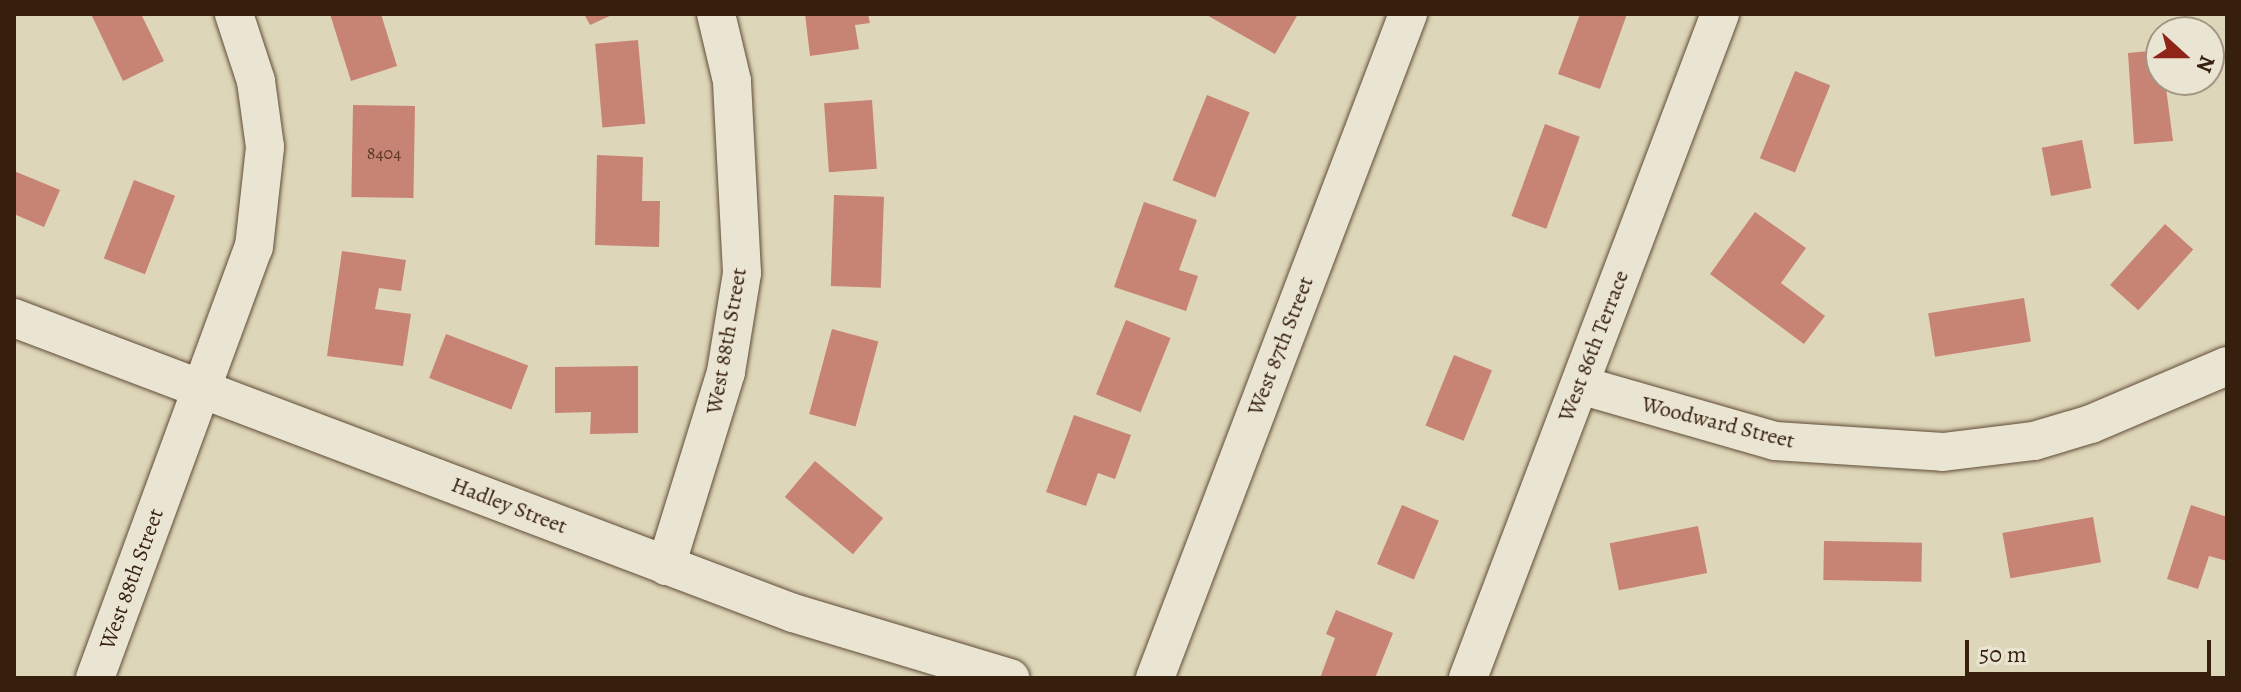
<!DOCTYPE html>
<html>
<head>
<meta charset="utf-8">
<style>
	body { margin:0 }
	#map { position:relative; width:2241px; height:692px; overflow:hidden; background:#ded6b9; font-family:Alegreya,serif }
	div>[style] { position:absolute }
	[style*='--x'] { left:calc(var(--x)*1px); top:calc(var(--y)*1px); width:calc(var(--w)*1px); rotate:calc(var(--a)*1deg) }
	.building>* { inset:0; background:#c78374; transform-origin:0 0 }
	.roads { filter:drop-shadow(0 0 2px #604d37) drop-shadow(0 0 2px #604d37) }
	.minor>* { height:38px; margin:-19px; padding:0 19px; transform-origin:19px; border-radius:19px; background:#eae4d2 }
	span { translate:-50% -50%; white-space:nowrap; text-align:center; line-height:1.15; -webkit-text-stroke:8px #eae4d2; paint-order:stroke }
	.number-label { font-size:18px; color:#5a3826 }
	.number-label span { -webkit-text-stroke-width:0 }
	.street-label { font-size:22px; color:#361f0c }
	.frame { position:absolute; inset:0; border:16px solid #361f0c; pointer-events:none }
	.north { position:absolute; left:2145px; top:16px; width:80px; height:80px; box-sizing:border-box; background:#eae4d2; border:2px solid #a29583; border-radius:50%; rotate:111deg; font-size:22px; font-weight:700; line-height:32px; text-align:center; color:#361f0c }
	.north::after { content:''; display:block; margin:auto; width:28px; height:36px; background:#8f2418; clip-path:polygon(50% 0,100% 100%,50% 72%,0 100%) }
	.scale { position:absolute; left:1965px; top:640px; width:246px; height:36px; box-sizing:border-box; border:4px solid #361f0c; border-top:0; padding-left:10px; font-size:24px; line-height:28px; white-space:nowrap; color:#361f0c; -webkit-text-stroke:6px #eae4d2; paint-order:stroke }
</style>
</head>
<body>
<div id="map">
	<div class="building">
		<div style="clip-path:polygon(91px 14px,141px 14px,164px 61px,123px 81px)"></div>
		<div style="clip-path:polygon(330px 14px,381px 14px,397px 66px,351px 81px)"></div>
		<div style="clip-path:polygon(584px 14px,614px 14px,590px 25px)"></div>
		<div style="clip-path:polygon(805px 14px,868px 14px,870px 23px,855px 25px,859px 49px,810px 56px)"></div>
		<div style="clip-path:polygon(1205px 14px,1298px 14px,1275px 54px)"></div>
		<div style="clip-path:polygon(1580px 14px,1627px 14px,1600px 89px,1558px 74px)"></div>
		<div style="left:638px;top:40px;width:84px;height:43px;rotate:85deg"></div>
		<div style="clip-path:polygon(2161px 50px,2173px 141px,2134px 144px,2128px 53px)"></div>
		<div style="left:1795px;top:71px;width:38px;height:94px;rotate:22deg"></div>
		<div style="left:1207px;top:95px;width:46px;height:92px;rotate:22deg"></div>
		<div style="left:872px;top:100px;width:69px;height:48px;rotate:86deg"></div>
		<div style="left:415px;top:106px;width:92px;height:62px;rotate:91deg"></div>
		<div style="left:1545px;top:124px;width:37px;height:98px;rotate:20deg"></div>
		<div style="left:2082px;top:140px;width:49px;height:41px;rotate:79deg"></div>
		<div style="clip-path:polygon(597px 155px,643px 157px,642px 201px,660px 201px,659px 247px,595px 245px)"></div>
		<div style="clip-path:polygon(14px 171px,60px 190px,44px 227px,14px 214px)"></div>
		<div style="left:134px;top:180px;width:44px;height:84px;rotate:21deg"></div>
		<div style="left:834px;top:195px;width:50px;height:91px;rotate:2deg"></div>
		<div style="clip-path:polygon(1144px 202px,1197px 220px,1179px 270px,1198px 276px,1186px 311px,1114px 287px)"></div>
		<div style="clip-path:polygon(1755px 212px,1806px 248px,1781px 283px,1825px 316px,1804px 344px,1710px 274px)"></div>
		<div style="left:2165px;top:224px;width:38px;height:82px;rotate:42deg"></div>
		<div style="clip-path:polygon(342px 251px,406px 260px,401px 291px,379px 288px,375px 309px,411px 314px,403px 366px,327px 356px)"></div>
		<div style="left:2024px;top:298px;width:44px;height:97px;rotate:81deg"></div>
		<div style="left:1126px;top:320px;width:48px;height:80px;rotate:22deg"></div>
		<div style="left:832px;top:329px;width:48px;height:88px;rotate:15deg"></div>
		<div style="left:446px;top:334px;width:88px;height:47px;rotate:21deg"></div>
		<div style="left:1454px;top:355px;width:41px;height:76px;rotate:22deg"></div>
		<div style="clip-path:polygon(638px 366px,638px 433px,590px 434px,591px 412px,555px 413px,555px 367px)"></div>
		<div style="clip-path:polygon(1074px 415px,1131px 435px,1115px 479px,1098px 473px,1086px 506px,1046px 492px)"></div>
		<div style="left:815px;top:461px;width:89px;height:47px;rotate:40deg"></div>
		<div style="left:1402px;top:505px;width:40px;height:64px;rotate:23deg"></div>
		<div style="clip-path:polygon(2191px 505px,2227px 517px,2227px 561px,2209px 556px,2198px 589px,2167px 579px)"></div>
		<div style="left:2093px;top:517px;width:46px;height:92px;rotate:80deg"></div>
		<div style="left:1698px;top:526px;width:48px;height:90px;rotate:79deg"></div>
		<div style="left:1824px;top:541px;width:98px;height:39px;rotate:1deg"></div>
		<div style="clip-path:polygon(1336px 610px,1393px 633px,1375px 678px,1320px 678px,1335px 638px,1326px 634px)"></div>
	</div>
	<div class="roads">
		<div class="minor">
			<div style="--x:14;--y:318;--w:833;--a:20.74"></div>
			<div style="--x:793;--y:613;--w:227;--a:16.7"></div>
			<div style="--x:1580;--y:385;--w:203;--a:16"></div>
			<div style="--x:1775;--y:441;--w:168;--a:3.7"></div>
			<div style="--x:1943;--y:452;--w:92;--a:-6.9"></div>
			<div style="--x:2034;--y:441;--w:59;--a:-16.6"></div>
			<div style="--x:2091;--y:424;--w:148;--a:-23.1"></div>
			<div style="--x:666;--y:566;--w:203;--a:-72.8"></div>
			<div style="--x:726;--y:372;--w:100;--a:-80.8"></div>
			<div style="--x:742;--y:273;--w:192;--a:-93"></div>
			<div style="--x:732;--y:81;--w:69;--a:-103.4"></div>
			<div style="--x:95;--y:678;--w:459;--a:-69.8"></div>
			<div style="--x:254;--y:247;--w:101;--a:-83.7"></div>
			<div style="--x:265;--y:147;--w:67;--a:-97.8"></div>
			<div style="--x:256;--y:81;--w:71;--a:-108.2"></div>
			<div style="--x:1155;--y:678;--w:711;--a:-69.14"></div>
			<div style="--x:1468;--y:678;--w:710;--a:-69.22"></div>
		</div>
	</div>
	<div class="number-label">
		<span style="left:384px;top:153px">8404</span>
	</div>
	<div class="street-label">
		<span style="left:727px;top:341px;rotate:-80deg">West 88th Street</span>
		<span style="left:1281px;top:346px;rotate:-69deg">West 87th Street</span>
		<span style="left:1594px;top:346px;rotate:-69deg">West 86th Terrace</span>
		<span style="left:1718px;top:423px;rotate:14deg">Woodward Street</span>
		<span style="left:509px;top:506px;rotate:21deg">Hadley Street</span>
		<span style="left:132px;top:579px;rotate:-70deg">West 88th Street</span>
	</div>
	<div class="frame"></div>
	<div class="north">N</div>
	<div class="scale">50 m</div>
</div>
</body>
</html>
